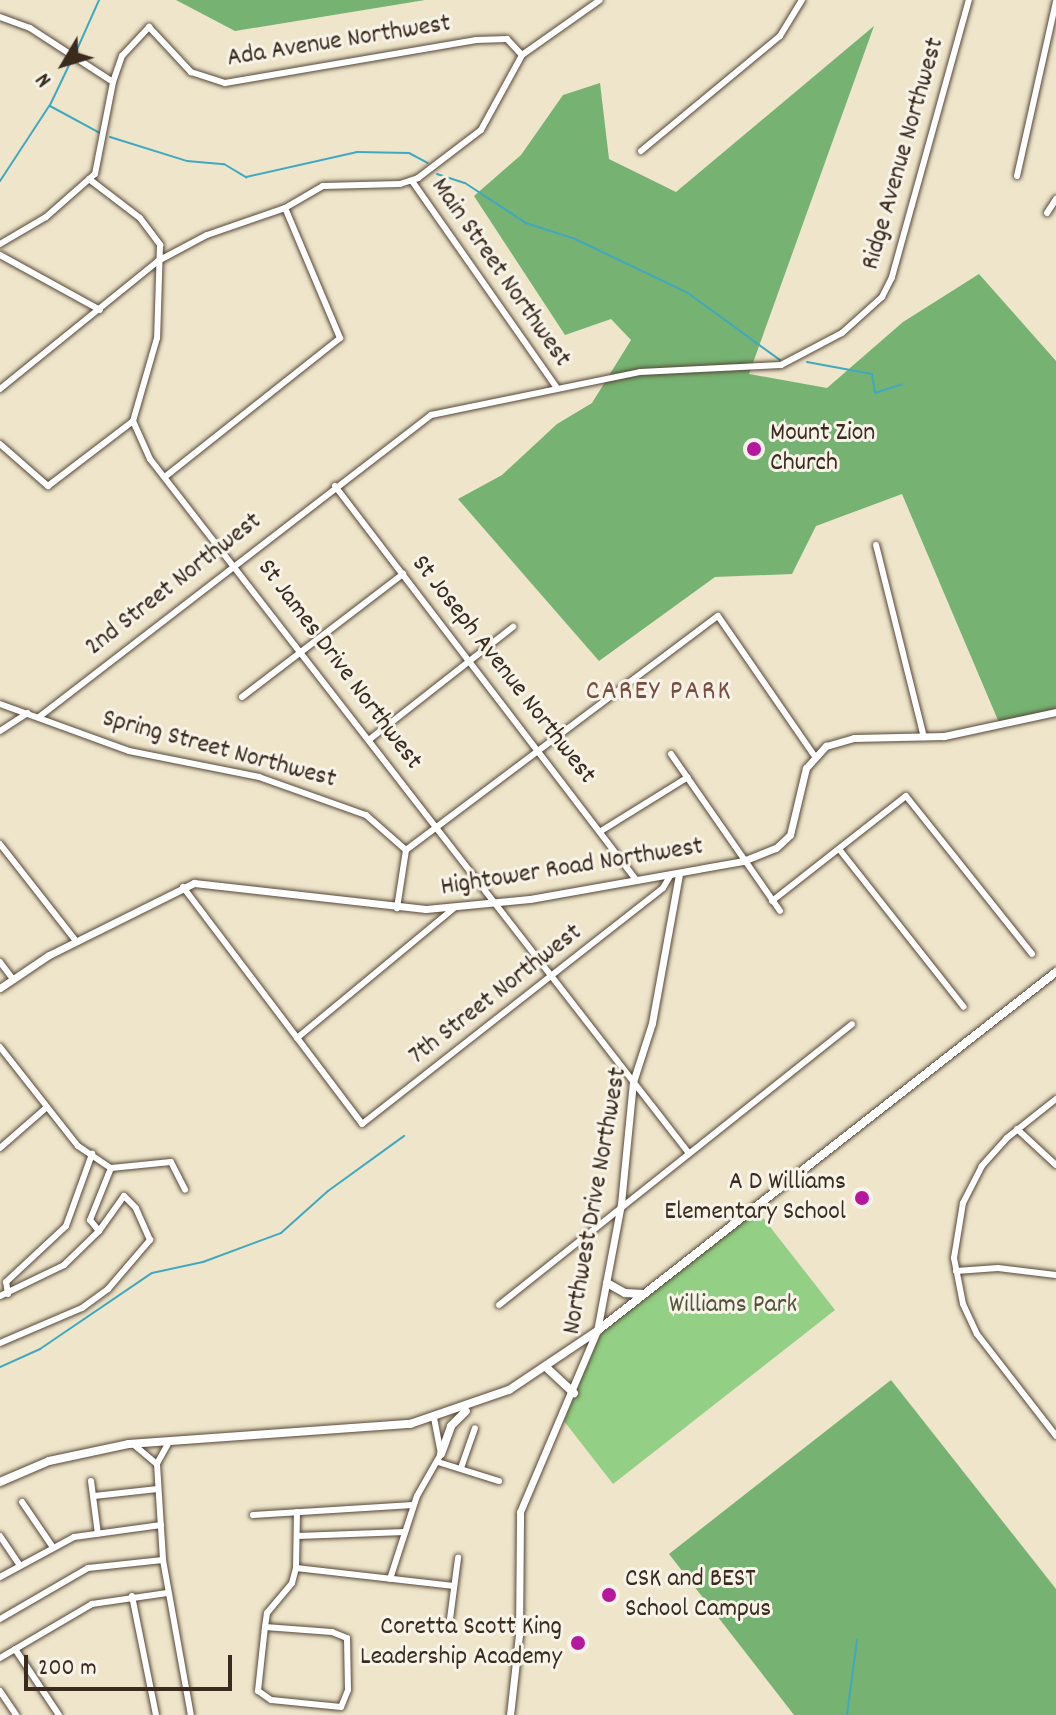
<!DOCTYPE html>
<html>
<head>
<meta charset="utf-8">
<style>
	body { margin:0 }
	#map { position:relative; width:1056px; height:1715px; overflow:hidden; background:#eee5ca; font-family:Dekko,sans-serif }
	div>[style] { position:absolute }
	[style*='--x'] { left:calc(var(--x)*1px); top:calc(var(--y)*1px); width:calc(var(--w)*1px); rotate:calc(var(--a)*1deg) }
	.green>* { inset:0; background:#93cf84 }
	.forest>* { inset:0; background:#76b272 }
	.stream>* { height:2px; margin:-1px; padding:0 1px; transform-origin:1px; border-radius:1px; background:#40a8c0 }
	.roads { filter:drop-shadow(0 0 2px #564638) drop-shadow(0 0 2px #564638) }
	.minor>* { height:6px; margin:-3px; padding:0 3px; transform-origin:3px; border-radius:3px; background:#fff }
	.tertiary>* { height:7px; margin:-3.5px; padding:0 3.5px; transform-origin:3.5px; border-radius:3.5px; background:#fff }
	.secondary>* { height:8px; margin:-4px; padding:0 4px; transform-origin:4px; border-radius:4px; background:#fff }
	.dots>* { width:22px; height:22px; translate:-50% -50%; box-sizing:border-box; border:4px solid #f7f3e8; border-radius:50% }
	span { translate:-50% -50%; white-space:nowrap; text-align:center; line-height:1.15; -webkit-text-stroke:6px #f7f3e8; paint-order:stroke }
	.street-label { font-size:26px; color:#3b2a1e }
	.poi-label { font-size:26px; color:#3b2a1e }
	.left { translate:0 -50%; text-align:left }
	.right { translate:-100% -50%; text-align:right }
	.park-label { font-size:26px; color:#515338 }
	.neighbourhood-label { font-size:28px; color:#784e41; letter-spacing:2px }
	.north { position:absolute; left:24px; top:24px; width:80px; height:80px; -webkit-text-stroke:6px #f7f3e8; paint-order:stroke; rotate:232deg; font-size:22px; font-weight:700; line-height:32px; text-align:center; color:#3b2a1e }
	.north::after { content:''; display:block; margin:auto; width:28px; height:36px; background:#3b2a1e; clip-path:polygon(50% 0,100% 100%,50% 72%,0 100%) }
	.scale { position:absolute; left:24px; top:1655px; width:208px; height:36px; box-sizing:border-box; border:4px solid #3b2a1e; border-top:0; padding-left:10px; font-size:24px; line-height:28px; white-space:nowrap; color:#3b2a1e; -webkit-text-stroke:6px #f7f3e8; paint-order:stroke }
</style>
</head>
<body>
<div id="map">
	<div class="green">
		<div style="clip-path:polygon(753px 1205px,835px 1310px,613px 1484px,564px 1421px,597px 1333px)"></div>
	</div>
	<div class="forest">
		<div style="clip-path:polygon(176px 0,425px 0,235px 31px)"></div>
		<div style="clip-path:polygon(874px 26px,749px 374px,827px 388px,903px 322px,979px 274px,1056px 361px,1056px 710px,1000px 725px,902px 494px,816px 526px,792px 574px,715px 577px,599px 661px,458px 499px,502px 475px,557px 424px,592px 403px,631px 340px,611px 319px,565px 335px,474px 196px,521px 155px,563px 95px,600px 83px,609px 159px,676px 192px)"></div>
		<div style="clip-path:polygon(891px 1380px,1056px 1589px,1056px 1715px,794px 1715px,669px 1554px)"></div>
	</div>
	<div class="stream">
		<div style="--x:75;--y:54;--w:59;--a:-66"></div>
		<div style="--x:50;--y:106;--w:57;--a:28.4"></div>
		<div style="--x:110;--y:137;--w:81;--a:17.3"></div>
		<div style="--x:187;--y:161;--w:37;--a:5"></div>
		<div style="--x:224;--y:164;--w:26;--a:31"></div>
		<div style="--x:246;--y:177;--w:114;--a:-12.7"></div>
		<div style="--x:357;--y:152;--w:52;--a:1.1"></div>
		<div style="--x:409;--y:153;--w:21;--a:28"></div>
		<div style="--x:437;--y:174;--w:29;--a:18"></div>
		<div style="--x:465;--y:183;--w:73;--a:33.3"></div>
		<div style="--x:526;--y:223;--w:52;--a:18.1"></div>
		<div style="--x:575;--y:239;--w:125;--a:25.5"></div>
		<div style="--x:688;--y:293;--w:114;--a:36.1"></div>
		<div style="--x:0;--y:181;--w:93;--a:-56.8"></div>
		<div style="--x:51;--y:103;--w:49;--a:-64.5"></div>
		<div style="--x:807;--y:362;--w:66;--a:10.5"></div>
		<div style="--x:872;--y:374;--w:19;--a:81"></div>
		<div style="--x:875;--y:393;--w:28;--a:-18"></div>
		<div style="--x:0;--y:1367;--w:44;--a:-24.2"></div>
		<div style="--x:40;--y:1349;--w:135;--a:-34.2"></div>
		<div style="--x:152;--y:1273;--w:52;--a:-12.2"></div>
		<div style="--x:203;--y:1262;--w:83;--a:-20.4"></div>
		<div style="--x:281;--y:1233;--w:63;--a:-41.8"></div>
		<div style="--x:328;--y:1191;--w:94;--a:-35.9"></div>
		<div style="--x:847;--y:1715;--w:76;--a:-82.4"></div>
	</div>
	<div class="roads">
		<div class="minor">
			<div style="--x:0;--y:17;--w:32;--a:20"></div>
			<div style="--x:30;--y:28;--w:99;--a:33"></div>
			<div style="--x:522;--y:55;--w:95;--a:-35.2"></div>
			<div style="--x:641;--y:151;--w:180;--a:-39.6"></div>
			<div style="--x:780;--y:36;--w:42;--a:-58.6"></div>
			<div style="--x:1017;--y:176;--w:179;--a:-77.4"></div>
			<div style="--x:89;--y:179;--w:64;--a:37.4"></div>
			<div style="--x:140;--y:218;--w:34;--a:53"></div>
			<div style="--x:160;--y:245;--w:93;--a:91.8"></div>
			<div style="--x:157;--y:338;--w:86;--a:106.1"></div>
			<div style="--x:133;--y:421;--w:42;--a:65.9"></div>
			<div style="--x:150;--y:459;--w:877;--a:52.18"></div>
			<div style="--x:412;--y:181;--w:251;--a:55"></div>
			<div style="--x:1047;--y:213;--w:17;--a:-57"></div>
			<div style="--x:0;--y:244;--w:53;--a:-30.4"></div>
			<div style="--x:46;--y:217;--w:65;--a:-41.3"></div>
			<div style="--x:95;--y:174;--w:94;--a:-78.9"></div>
			<div style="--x:113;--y:82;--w:28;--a:-71"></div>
			<div style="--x:122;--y:56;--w:40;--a:-47"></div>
			<div style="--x:149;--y:27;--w:62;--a:47"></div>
			<div style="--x:191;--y:72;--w:36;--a:18"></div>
			<div style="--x:225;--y:83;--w:255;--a:-9.7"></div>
			<div style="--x:476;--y:40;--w:31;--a:-2"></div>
			<div style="--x:507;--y:39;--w:22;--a:47"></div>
			<div style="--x:0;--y:255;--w:114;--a:28.8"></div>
			<div style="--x:0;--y:389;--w:203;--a:-39"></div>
			<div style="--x:158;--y:261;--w:55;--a:-28"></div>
			<div style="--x:207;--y:235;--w:83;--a:-19.1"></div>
			<div style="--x:285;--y:208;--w:44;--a:-30.1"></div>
			<div style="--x:323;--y:186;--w:77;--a:-1.5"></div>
			<div style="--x:400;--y:184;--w:19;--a:-18"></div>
			<div style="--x:418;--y:178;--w:79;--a:-37.3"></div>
			<div style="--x:481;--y:130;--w:85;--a:-61.3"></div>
			<div style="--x:0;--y:444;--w:64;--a:41.2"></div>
			<div style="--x:48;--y:486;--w:107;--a:-37.4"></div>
			<div style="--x:166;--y:476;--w:222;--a:-38.4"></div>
			<div style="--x:340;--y:338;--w:141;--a:-112.9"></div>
			<div style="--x:335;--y:486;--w:497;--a:52.6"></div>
			<div style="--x:876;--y:545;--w:198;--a:76"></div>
			<div style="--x:242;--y:697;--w:203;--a:-37.4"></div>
			<div style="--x:0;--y:704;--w:137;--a:20"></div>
			<div style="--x:129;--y:751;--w:133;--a:11.3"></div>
			<div style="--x:259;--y:777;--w:114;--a:19.6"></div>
			<div style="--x:366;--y:815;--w:53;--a:41.2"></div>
			<div style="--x:406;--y:850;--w:59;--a:98.8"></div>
			<div style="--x:39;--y:717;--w:495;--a:-37.6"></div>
			<div style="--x:431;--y:415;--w:213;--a:-11.6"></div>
			<div style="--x:640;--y:372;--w:141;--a:-2.8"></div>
			<div style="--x:781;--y:365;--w:69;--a:-27.7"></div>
			<div style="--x:842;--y:333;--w:54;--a:-42"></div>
			<div style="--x:882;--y:297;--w:22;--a:-63"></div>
			<div style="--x:892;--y:277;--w:288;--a:-74.5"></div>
			<div style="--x:0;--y:731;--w:33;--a:-33"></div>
			<div style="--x:370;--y:739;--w:182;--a:-38.1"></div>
			<div style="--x:671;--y:754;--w:191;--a:55.2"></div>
			<div style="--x:601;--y:831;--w:102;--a:-31.8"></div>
			<div style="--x:0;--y:844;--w:123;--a:51.9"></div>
			<div style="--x:839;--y:849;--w:201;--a:51.7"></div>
			<div style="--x:406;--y:850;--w:390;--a:-36.9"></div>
			<div style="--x:718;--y:616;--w:169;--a:55.4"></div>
			<div style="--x:183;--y:887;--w:297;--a:52.9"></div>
			<div style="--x:362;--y:1124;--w:382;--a:-38.1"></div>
			<div style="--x:663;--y:888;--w:14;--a:-60"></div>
			<div style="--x:772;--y:901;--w:170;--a:-38.1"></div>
			<div style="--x:906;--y:796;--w:202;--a:51.4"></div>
			<div style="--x:0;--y:962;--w:21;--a:53"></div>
			<div style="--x:297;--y:1038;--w:204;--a:-39.6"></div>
			<div style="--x:0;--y:1047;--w:126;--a:51.8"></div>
			<div style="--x:78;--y:1146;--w:40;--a:34"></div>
			<div style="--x:111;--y:1168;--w:60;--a:-5.7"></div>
			<div style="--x:171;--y:1162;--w:31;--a:63"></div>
			<div style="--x:1056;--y:1099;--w:63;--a:141.5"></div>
			<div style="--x:1007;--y:1138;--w:38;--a:132"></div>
			<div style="--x:982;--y:1166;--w:42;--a:117.2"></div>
			<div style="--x:963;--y:1203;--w:56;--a:99.3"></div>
			<div style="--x:954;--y:1258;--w:47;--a:78.9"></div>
			<div style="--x:963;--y:1304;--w:33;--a:65"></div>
			<div style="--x:977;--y:1334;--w:129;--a:52.2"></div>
			<div style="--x:1017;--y:1129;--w:53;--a:42.7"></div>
			<div style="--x:0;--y:1148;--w:62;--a:-41.1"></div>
			<div style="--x:956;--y:1271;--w:42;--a:-4.1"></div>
			<div style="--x:998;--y:1268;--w:58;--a:6.9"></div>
			<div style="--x:8;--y:1294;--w:12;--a:-99"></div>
			<div style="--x:6;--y:1282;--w:82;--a:-43"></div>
			<div style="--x:66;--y:1226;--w:77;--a:-70.1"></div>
			<div style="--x:0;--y:1296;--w:71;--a:-25.8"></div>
			<div style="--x:64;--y:1265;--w:49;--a:-44.2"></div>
			<div style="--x:99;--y:1231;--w:14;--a:-129"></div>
			<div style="--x:90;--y:1220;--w:56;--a:-68"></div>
			<div style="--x:499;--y:1305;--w:451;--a:-38.5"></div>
			<div style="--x:0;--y:1343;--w:89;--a:-23.1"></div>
			<div style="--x:82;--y:1308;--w:32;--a:-36"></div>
			<div style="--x:108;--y:1289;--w:65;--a:-49.4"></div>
			<div style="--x:150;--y:1240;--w:35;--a:-114"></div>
			<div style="--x:136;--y:1208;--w:17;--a:-135"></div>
			<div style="--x:124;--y:1196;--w:43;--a:125.5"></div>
			<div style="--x:169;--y:1442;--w:25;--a:119"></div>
			<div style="--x:157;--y:1464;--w:96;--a:86.4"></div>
			<div style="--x:163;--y:1560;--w:158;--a:79.8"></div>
			<div style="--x:133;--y:1444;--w:31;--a:40"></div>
			<div style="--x:438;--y:1462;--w:64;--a:17.3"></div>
			<div style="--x:461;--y:1468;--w:42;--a:-70.7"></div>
			<div style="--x:91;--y:1481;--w:53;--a:82.5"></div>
			<div style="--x:94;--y:1496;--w:64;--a:-6.2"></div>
			<div style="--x:22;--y:1502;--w:53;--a:55.7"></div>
			<div style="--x:253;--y:1515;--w:160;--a:-3.6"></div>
			<div style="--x:0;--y:1536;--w:34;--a:56"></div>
			<div style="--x:297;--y:1536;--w:108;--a:-2.1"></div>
			<div style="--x:296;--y:1568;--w:159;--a:6.5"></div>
			<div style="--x:0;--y:1577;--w:84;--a:-28.4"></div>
			<div style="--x:74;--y:1537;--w:88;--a:-7.9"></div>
			<div style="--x:390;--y:1579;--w:87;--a:-72"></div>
			<div style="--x:417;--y:1496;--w:48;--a:-60.3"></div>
			<div style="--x:441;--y:1454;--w:37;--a:-101"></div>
			<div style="--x:132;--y:1596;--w:121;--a:78.6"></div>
			<div style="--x:0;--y:1619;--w:102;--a:-30.1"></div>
			<div style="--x:88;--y:1568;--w:75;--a:-6.1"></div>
			<div style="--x:450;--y:1619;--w:62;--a:-82.5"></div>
			<div style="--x:265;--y:1627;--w:67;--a:4.3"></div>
			<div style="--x:332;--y:1632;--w:16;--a:22"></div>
			<div style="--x:347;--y:1638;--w:52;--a:88.9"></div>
			<div style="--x:348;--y:1690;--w:18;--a:112"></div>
			<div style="--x:341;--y:1707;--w:70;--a:-174.3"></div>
			<div style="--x:271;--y:1700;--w:16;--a:-145"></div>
			<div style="--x:258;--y:1691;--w:64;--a:-83.8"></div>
			<div style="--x:265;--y:1627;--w:14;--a:-82"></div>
			<div style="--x:267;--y:1613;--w:39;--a:-50"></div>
			<div style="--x:292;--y:1583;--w:16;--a:-75"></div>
			<div style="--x:296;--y:1568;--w:56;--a:-89"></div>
			<div style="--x:15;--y:1649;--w:79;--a:56.3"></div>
			<div style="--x:0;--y:1658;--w:107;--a:-30.4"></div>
			<div style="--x:92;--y:1604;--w:76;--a:-8.3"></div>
			<div style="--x:0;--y:1691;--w:29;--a:56"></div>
		</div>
		<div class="tertiary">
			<div style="--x:0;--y:988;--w:59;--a:-34"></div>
			<div style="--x:49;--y:955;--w:162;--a:-26.4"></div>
			<div style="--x:194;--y:883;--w:233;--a:6.4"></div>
			<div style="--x:426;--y:909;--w:104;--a:-5.5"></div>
			<div style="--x:530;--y:899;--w:216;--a:-10.1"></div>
			<div style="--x:743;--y:861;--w:35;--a:-22"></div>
			<div style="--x:776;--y:848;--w:19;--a:-43"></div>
			<div style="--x:790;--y:835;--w:69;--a:-76.6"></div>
			<div style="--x:806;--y:768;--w:30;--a:-48"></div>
			<div style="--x:826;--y:746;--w:29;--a:-16"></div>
			<div style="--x:854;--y:738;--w:90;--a:-1.3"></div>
			<div style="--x:944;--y:736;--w:115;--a:-12.1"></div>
			<div style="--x:510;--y:1715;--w:81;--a:-83.6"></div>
			<div style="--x:519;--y:1635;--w:123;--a:-89.5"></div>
			<div style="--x:520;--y:1512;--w:197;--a:-67"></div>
			<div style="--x:597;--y:1331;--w:129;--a:-79.3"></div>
			<div style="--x:621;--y:1204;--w:123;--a:-84.4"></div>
			<div style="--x:633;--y:1082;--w:62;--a:-72.1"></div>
			<div style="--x:652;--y:1023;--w:151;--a:-79.7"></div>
		</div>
		<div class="secondary">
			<div style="--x:607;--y:1283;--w:21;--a:29"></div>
			<div style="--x:625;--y:1293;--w:18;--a:3"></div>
			<div style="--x:547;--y:1368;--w:37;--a:43"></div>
			<div style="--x:441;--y:1454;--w:30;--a:-70"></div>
			<div style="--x:451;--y:1426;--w:21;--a:-45"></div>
			<div style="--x:0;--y:1482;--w:53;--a:-23.2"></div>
			<div style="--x:49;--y:1461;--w:82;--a:-12"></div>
			<div style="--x:129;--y:1444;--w:282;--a:-4.1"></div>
			<div style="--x:410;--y:1424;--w:105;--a:-19"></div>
			<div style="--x:509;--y:1390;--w:106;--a:-33.8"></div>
			<div style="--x:597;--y:1331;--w:583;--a:-38.03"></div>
		</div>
	</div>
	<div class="dots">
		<div style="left:754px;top:449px;background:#b5179e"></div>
		<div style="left:862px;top:1198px;background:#b5179e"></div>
		<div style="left:609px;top:1595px;background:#b5179e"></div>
		<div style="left:578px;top:1643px;background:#b5179e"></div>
	</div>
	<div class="street-label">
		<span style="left:339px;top:42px;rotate:-9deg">Ada Avenue Northwest</span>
		<span style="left:904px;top:154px;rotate:-74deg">Ridge Avenue Northwest</span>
		<span style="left:500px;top:273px;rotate:55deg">Main Street Northwest</span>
		<span style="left:174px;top:585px;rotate:-38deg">2nd Street Northwest</span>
		<span style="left:339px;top:665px;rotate:53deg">St James Drive Northwest</span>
		<span style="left:503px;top:670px;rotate:52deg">St Joseph Avenue Northwest</span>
		<span style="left:219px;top:750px;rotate:15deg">Spring Street Northwest</span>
		<span style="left:572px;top:868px;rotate:-9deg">Hightower Road Northwest</span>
		<span style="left:496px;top:995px;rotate:-38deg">7th Street Northwest</span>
		<span style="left:596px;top:1201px;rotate:-80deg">Northwest Drive Northwest</span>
	</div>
	<div class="poi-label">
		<span class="left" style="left:770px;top:449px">Mount Zion<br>Church</span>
		<span class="right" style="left:846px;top:1198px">A D Williams<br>Elementary School</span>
		<span class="left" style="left:625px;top:1595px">CSK and BEST<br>School Campus</span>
		<span class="right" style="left:562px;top:1643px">Coretta Scott King<br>Leadership Academy</span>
	</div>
	<div class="park-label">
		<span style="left:733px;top:1306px">Williams Park</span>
	</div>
	<div class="neighbourhood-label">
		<span style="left:659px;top:693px">CAREY PARK</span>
	</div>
	<div class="north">N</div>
	<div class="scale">200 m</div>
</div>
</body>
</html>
